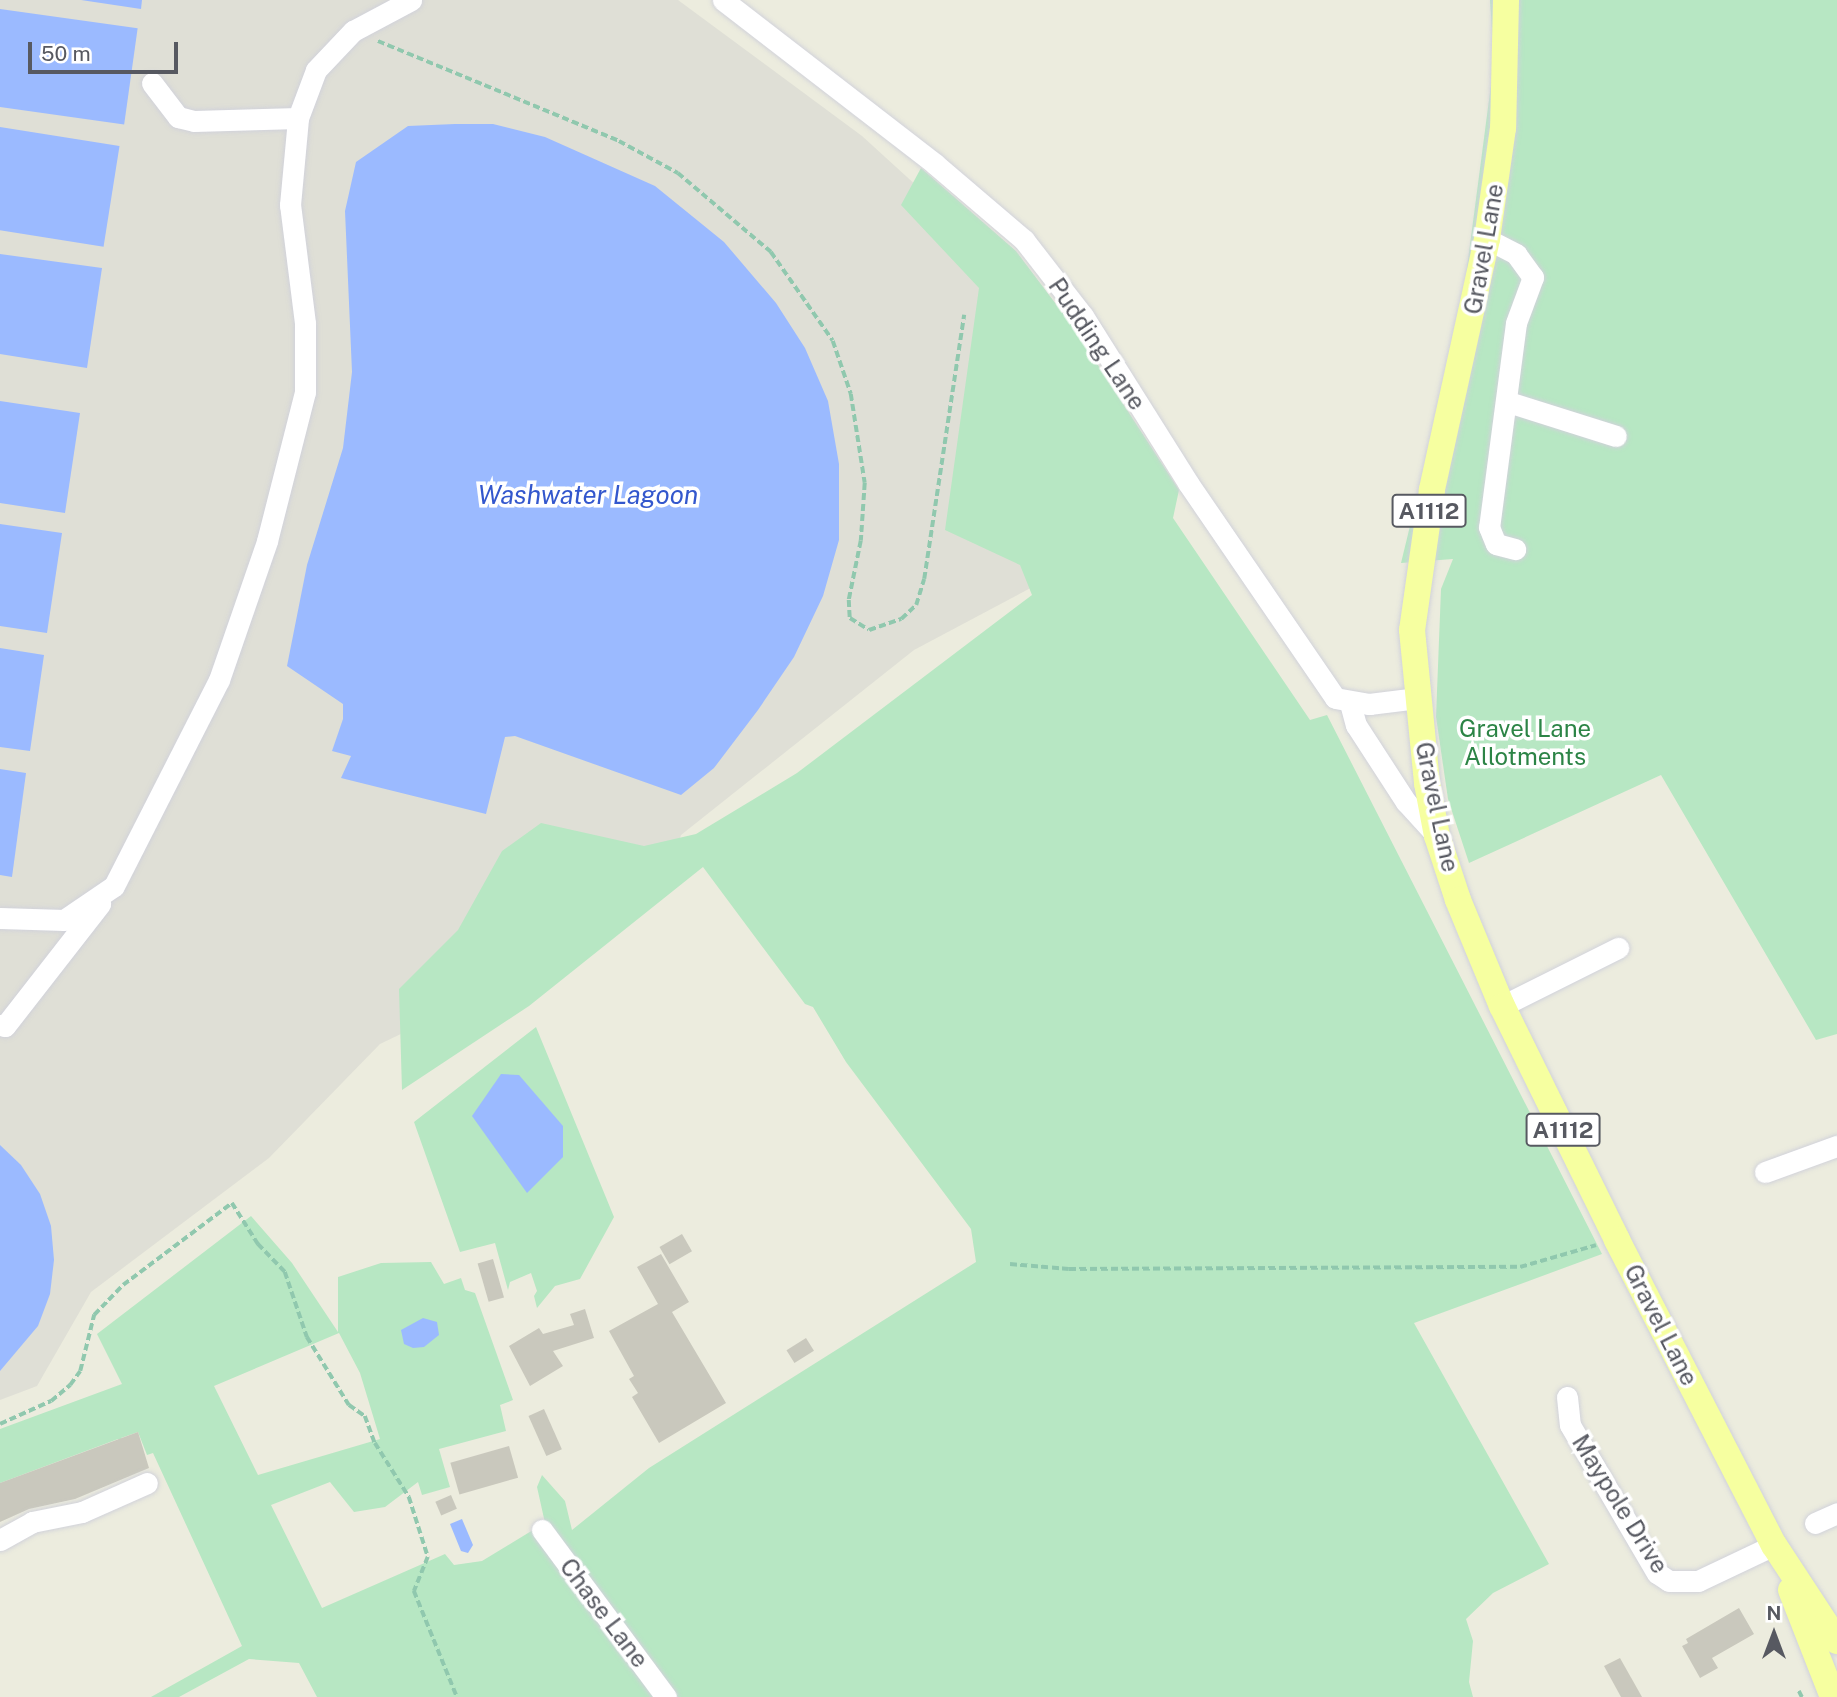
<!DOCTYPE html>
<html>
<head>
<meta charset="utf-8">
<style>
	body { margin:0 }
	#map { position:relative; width:1837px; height:1697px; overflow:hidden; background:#ececde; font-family:"Public Sans",sans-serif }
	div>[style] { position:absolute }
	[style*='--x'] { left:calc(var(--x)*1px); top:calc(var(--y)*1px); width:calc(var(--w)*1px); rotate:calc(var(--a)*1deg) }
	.industrial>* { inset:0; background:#dfdfd6 }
	.green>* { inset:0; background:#b7e7c3 }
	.water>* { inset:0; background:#9bbaff; transform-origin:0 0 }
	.building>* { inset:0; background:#c9c8bd; transform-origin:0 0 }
	.path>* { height:3.5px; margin-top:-1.75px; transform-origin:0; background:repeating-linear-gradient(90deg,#90c8ae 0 7px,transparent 0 10.5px) }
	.roads { filter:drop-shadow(0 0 2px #d1d2da) drop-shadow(0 0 2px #d1d2da) }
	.minor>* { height:21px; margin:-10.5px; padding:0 10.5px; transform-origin:10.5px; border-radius:10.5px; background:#fff }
	.major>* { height:26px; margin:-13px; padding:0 13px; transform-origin:13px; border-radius:13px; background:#f6ffa0 }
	span { translate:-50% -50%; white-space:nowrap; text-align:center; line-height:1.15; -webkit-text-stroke:7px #fff; paint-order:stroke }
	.shield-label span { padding:2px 5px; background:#fff; border:2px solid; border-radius:5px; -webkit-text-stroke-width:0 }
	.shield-label { font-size:23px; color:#575961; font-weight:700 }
	.street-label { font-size:24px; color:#575961 }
	.park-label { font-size:24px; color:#2c8446 }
	.water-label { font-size:26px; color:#3357cd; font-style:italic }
	.north { position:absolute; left:1739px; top:1599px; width:70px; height:70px; -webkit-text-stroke:5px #fff; paint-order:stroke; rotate:0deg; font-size:19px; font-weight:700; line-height:28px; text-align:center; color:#575961 }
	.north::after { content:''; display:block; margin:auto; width:24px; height:32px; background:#575961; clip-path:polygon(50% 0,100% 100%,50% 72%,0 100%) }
	.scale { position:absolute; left:28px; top:42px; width:150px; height:32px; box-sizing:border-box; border:4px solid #575961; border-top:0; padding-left:9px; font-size:21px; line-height:24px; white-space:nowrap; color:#575961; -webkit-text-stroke:5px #fff; paint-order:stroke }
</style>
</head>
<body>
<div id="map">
	<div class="industrial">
		<div style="clip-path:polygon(0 0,678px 0,862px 136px,1019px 279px,1170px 514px,914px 650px,681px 835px,675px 856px,457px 1007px,380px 1044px,269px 1158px,91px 1292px,37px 1386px,0 1400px)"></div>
	</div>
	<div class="green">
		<div style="clip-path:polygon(1490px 0,1837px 0,1837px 1034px,1816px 1040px,1661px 775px,1469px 863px,1448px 799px,1436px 717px,1441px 589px,1453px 559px,1401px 563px,1460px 321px,1494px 62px)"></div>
		<div style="clip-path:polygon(921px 168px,1016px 251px,1074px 328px,1179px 490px,1173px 518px,1310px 720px,1327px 715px,1602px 1254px,1414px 1323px,1549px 1564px,1493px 1593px,1466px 1619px,1473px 1641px,1469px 1682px,1473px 1697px,676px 1697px,545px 1523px,537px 1487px,542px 1475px,565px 1501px,572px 1530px,649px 1468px,976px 1262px,971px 1229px,846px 1062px,813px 1007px,805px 1004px,703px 867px,529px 1006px,402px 1090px,399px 989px,458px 930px,502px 851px,541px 823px,644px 846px,696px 834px,797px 773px,1032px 595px,1020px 565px,945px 530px,979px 288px,901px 205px)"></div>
		<div style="clip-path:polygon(536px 1027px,614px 1217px,580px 1279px,555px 1286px,537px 1308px,534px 1296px,537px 1291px,531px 1273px,510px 1282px,508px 1290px,495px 1243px,460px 1252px,414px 1122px)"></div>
		<div style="clip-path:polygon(evenodd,251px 1216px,292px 1263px,338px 1332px,338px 1277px,381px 1263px,431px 1262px,444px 1284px,461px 1278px,465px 1290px,475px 1293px,513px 1400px,500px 1405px,506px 1431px,439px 1449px,450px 1487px,422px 1495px,418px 1482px,385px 1507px,354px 1512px,330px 1482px,271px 1505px,322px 1608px,445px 1554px,454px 1565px,482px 1561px,533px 1530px,658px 1697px,317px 1697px,299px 1663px,249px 1659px,179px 1697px,151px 1697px,242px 1646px,153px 1453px,147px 1455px,138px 1432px,121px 1438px,127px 1455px,118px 1439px,0 1483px,0 1429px,122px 1384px,97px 1334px,251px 1216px,339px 1333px,360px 1373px,380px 1439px,258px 1475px,214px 1386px,339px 1333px)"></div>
	</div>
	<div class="water">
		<div style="clip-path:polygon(81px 0,142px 0,141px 9px)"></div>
		<div style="left:0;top:9px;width:139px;height:97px;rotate:8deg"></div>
		<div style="clip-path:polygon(455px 124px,493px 124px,545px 137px,655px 186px,724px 242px,776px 303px,805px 348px,828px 401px,839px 464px,839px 540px,823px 596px,794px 657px,758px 710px,714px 768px,681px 795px,515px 736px,505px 737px,486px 814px,341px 778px,351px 756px,332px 751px,343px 719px,343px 704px,287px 666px,307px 565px,343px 448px,352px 372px,345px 211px,356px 162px,408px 126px)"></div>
		<div style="left:0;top:127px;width:121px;height:102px;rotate:9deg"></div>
		<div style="clip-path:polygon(0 254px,102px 268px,87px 368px,0 354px)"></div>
		<div style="clip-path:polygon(0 401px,80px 413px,65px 513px,0 503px)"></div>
		<div style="clip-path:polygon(0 524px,62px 533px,47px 633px,0 626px)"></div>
		<div style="clip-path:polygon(0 648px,44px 655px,30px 751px,0 747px)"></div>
		<div style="clip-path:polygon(0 769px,26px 773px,12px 877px,0 875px)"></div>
		<div style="clip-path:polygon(501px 1074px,519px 1075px,563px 1126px,563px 1157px,527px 1193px,472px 1116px)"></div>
		<div style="clip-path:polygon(0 1145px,21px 1165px,40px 1194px,51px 1226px,54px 1260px,50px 1294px,38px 1326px,0 1371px)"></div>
		<div style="clip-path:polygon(423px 1318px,437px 1322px,439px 1335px,424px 1347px,413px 1348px,404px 1344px,401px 1330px)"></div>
		<div style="clip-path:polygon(462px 1519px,473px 1545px,468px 1553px,461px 1551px,450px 1524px)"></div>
	</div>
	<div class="building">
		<div style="left:682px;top:1234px;width:20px;height:26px;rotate:60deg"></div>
		<div style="clip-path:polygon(661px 1254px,689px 1302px,672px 1312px,726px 1403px,659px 1443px,632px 1397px,638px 1393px,629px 1379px,634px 1376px,609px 1331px,658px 1304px,637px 1267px)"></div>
		<div style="left:493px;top:1259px;width:40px;height:16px;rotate:74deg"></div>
		<div style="clip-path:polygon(585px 1309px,594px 1338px,553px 1351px,563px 1366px,530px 1386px,509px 1346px,539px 1328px,543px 1334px,574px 1325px,570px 1314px)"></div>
		<div style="left:806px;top:1338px;width:15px;height:23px;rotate:58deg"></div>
		<div style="left:544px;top:1409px;width:44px;height:17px;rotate:66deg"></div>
		<div style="clip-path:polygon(138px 1432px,149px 1468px,75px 1499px,29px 1509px,0 1522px,0 1483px)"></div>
		<div style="left:509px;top:1446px;width:33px;height:61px;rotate:74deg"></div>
		<div style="left:451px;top:1495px;width:15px;height:17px;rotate:67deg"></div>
		<div style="clip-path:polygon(1739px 1608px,1754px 1634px,1712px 1658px,1718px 1668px,1700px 1678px,1682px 1646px,1688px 1643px,1686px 1639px)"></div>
		<div style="clip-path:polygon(1620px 1658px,1642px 1697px,1621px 1697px,1604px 1666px)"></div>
	</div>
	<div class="path">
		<div style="--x:378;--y:41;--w:261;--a:22.5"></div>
		<div style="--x:619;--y:141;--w:67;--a:28.5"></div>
		<div style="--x:678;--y:173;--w:122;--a:40.3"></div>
		<div style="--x:771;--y:252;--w:108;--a:55.1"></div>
		<div style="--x:833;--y:341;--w:56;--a:71.2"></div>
		<div style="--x:851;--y:394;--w:90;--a:81.1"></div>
		<div style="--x:865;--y:483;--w:58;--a:93.9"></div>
		<div style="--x:861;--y:541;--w:60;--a:101.5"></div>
		<div style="--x:849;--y:600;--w:18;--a:87"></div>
		<div style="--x:850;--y:618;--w:22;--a:32"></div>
		<div style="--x:869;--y:630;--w:34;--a:-19"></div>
		<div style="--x:901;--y:619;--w:21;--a:-43"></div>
		<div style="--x:916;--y:605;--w:27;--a:-73"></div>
		<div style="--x:924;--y:579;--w:267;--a:-81.4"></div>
		<div style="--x:1010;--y:1264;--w:59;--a:4.8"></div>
		<div style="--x:1069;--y:1269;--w:451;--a:-0.3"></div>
		<div style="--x:1520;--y:1267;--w:79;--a:-16.1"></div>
		<div style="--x:0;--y:1424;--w:56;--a:-24.3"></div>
		<div style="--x:51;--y:1401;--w:25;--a:-40"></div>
		<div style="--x:70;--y:1385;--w:17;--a:-54"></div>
		<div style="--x:80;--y:1371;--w:58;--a:-76"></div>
		<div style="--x:94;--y:1315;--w:42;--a:-46"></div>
		<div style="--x:123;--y:1285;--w:136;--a:-37"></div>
		<div style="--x:232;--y:1203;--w:49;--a:57.6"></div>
		<div style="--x:258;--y:1244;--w:39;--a:46"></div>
		<div style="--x:285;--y:1272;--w:69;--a:71.3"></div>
		<div style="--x:307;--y:1337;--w:80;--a:58.3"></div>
		<div style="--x:349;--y:1405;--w:19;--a:35"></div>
		<div style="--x:365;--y:1416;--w:29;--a:70"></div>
		<div style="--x:375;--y:1443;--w:64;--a:57.8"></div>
		<div style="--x:409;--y:1497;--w:63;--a:72.4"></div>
		<div style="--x:428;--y:1557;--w:37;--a:112"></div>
		<div style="--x:414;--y:1591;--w:114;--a:67.9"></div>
		<div style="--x:1799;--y:1691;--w:7;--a:63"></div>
	</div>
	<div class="roads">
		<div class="minor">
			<div style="--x:723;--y:0;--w:268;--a:37.7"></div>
			<div style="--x:935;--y:164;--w:117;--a:40.5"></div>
			<div style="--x:1024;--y:240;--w:96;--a:52.2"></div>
			<div style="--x:1083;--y:316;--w:197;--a:57.8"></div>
			<div style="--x:1188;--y:483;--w:260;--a:55.6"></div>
			<div style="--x:1335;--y:698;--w:35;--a:10"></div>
			<div style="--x:1369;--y:704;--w:49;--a:-7"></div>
			<div style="--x:152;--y:83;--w:43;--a:52.6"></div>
			<div style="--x:178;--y:117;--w:16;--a:14"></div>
			<div style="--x:194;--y:121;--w:104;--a:-1.7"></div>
			<div style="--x:1487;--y:239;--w:33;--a:27"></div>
			<div style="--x:1516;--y:254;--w:29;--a:54"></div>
			<div style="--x:1533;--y:277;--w:49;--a:110.3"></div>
			<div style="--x:1516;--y:323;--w:206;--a:97.5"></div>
			<div style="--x:1489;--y:527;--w:18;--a:68"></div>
			<div style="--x:1496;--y:544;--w:20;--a:15"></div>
			<div style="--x:1508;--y:402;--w:113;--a:17.5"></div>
			<div style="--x:1350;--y:703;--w:23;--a:75"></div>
			<div style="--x:1356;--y:725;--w:92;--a:57"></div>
			<div style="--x:1406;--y:802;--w:46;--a:47.6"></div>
			<div style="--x:0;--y:918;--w:64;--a:1.8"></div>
			<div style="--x:64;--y:920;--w:60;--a:-34.2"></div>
			<div style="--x:114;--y:886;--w:231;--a:-63"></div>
			<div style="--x:219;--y:680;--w:147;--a:-70.9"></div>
			<div style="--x:267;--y:541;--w:154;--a:-75.7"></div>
			<div style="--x:305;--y:392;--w:69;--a:-90"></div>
			<div style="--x:305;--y:323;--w:119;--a:-97.2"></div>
			<div style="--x:290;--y:205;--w:87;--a:-84.7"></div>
			<div style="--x:298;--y:118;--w:51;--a:-69.4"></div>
			<div style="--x:316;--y:70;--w:54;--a:-46.5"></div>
			<div style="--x:353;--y:31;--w:66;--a:-28.1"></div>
			<div style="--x:1502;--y:1006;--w:130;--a:-26.6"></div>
			<div style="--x:0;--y:1025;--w:5;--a:11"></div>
			<div style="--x:5;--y:1026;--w:155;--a:-52.1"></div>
			<div style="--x:1765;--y:1172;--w:77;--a:-19.9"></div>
			<div style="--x:1567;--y:1397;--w:28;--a:84"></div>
			<div style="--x:1570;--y:1425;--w:172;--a:59.6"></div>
			<div style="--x:1657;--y:1573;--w:14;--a:34"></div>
			<div style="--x:1669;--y:1581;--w:29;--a:0"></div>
			<div style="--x:1698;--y:1581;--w:84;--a:-25.3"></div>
			<div style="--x:1815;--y:1523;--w:24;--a:-24"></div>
			<div style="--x:542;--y:1530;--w:208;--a:53.4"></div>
			<div style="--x:0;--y:1540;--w:37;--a:-29"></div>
			<div style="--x:32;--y:1522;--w:51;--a:-11.3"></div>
			<div style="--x:82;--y:1512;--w:71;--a:-24"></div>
		</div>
		<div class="major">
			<div style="--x:1506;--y:0;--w:128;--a:91.3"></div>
			<div style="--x:1503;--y:128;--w:112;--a:98.2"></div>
			<div style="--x:1487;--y:239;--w:257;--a:102.4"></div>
			<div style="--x:1432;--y:490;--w:141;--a:98.1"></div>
			<div style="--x:1412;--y:630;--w:154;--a:84.4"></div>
			<div style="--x:1427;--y:783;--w:54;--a:79.3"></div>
			<div style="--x:1437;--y:836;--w:67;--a:71.8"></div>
			<div style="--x:1458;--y:900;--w:115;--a:67.5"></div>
			<div style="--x:1502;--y:1006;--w:261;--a:63.8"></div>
			<div style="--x:1617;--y:1240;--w:343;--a:62.8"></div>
			<div style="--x:1774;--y:1545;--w:115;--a:56.7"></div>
			<div style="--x:1791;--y:1590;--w:115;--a:68.6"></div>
		</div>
	</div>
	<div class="shield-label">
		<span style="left:1429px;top:511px">A1112</span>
		<span style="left:1563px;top:1130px">A1112</span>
	</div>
	<div class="street-label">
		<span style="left:1484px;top:249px;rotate:-80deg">Gravel Lane</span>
		<span style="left:1097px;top:344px;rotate:56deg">Pudding Lane</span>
		<span style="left:1437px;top:807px;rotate:78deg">Gravel Lane</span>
		<span style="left:1661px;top:1325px;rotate:63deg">Gravel Lane</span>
		<span style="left:1620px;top:1504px;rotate:58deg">Maypole Drive</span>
		<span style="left:604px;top:1613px;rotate:53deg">Chase Lane</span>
	</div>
	<div class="park-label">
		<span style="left:1525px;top:743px">Gravel Lane<br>Allotments</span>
	</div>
	<div class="water-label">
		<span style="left:588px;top:495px">Washwater Lagoon</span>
	</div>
	<div class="north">N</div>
	<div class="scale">50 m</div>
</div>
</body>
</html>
